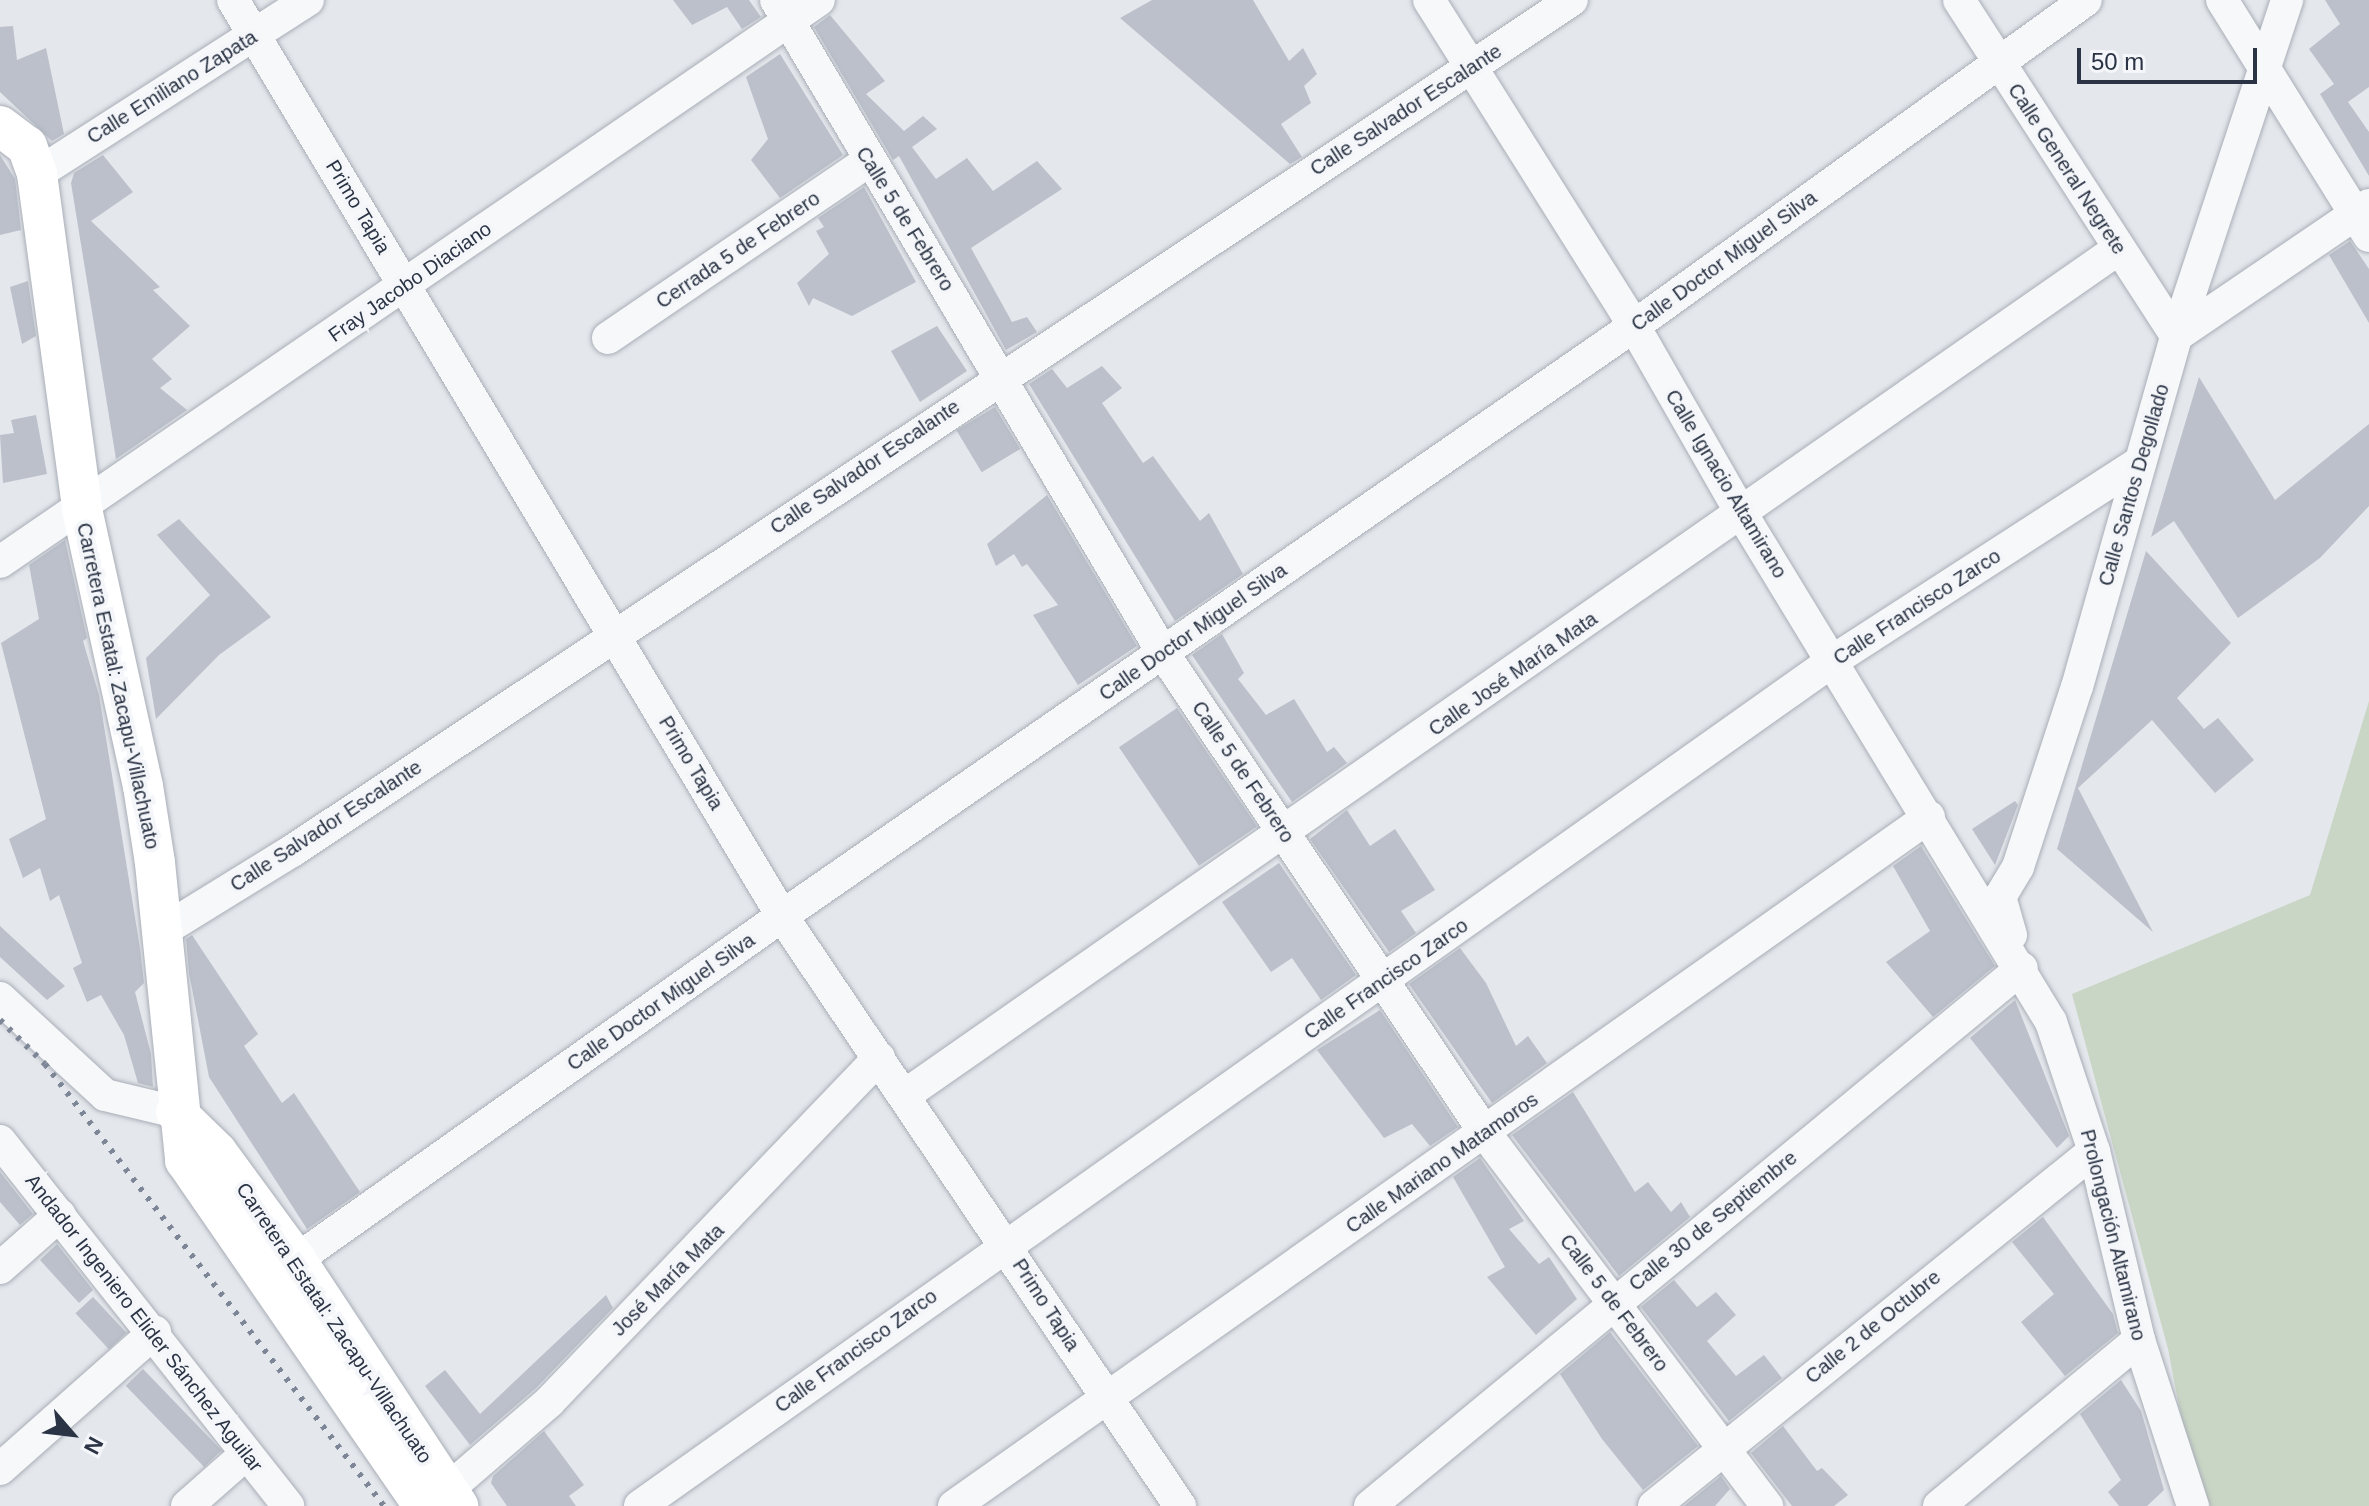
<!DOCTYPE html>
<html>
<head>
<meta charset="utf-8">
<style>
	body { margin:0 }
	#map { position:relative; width:2369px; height:1506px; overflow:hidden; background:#e4e7ec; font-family:Helvetica,sans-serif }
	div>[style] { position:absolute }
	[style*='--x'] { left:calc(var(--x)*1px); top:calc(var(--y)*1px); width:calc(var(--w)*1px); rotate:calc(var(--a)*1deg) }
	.green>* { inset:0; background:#c9d6c5 }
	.building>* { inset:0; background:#bbc0ca; transform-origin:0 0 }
	.roads { filter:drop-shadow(0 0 2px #a9aeb7) drop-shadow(0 0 2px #a9aeb7) }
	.minor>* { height:32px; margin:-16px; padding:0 16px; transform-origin:16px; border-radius:16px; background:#f7f8fa }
	.major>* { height:40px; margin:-20px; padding:0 20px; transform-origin:20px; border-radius:20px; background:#fff }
	.rail>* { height:6px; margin-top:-3px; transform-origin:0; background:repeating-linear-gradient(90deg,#7d8696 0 4px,transparent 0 12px) }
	span { translate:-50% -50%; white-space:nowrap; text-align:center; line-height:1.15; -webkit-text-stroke:8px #f4f6f9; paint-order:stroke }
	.street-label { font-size:20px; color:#2b3445 }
	.north { position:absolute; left:32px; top:1394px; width:80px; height:80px; -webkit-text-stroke:6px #f4f6f9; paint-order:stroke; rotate:118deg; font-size:22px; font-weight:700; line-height:32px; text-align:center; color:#2b3445 }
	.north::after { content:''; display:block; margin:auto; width:28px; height:36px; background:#2b3445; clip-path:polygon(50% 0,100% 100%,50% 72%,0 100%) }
	.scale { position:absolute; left:2077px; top:48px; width:180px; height:36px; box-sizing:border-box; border:4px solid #2b3445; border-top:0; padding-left:10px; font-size:24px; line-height:28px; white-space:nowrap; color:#2b3445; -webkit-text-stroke:6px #f4f6f9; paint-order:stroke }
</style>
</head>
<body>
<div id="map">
	<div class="green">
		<div style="clip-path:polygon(2369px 701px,2369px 1506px,2198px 1506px,2168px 1349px,2072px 994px,2310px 895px)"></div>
	</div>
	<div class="building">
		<div style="clip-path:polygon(673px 0,749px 0,761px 17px,742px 29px,727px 7px,692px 25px)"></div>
		<div style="clip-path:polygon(1152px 0,1253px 0,1289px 61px,1303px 48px,1317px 74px,1304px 86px,1311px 103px,1281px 124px,1302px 157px,1290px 164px,1120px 18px)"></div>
		<div style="clip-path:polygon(2325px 0,2369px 0,2369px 87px,2348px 102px,2369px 132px,2369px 176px,2320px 94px,2334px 84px,2309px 49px,2340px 24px)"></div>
		<div style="clip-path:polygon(830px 15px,885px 81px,866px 94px,904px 131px,923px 116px,937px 129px,912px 147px,936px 179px,967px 158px,993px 191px,1037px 161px,1062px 189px,971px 248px,1012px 322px,1027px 317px,1037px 332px,1006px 350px,899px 156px,893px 160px,814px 27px)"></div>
		<div style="clip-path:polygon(13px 26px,17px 60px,46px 48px,64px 134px,52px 141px,0 92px,0 27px)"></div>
		<div style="clip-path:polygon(780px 54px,843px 155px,780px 198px,751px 160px,768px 139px,746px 77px)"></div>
		<div style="clip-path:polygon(0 155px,15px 179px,21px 230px,0 235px)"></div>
		<div style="clip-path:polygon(103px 155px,133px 192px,91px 221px,160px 287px,153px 290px,190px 326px,152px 359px,172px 379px,160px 388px,187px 410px,116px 459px,71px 183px,74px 173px)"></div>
		<div style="clip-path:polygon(864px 187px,916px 282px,852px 316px,813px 298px,809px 306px,797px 283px,829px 254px,816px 231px,824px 227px,818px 218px)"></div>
		<div style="clip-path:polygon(2350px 241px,2369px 269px,2369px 323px,2329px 255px)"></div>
		<div style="clip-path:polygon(28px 281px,36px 336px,22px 344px,10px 287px)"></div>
		<div style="clip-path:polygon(937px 326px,967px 371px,920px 402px,891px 351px)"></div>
		<div style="clip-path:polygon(1102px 366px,1122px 388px,1102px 403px,1143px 463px,1153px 456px,1200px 521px,1209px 513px,1243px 574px,1175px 621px,1029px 384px,1052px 369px,1067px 388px)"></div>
		<div style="clip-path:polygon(2199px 377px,2275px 500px,2369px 424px,2369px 506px,2320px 558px,2238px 618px,2174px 521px,2151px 537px)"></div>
		<div style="left:995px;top:407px;width:49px;height:45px;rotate:59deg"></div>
		<div style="clip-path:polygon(36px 415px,47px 474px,3px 483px,0 435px,14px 433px,11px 420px)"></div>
		<div style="clip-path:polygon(1047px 495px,1137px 646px,1078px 685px,1033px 615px,1058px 605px,1027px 564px,1022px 567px,1014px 554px,996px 566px,987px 544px)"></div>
		<div style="clip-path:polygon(179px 519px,271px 617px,219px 655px,156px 719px,146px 658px,210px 595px,157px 535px)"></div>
		<div style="clip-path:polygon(65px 540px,87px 638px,83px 641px,99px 695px,140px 948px,144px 983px,135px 992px,151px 1054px,153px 1087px,138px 1083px,124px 1035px,101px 995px,87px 1002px,73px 968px,82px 963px,59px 895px,50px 901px,40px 868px,23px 878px,9px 839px,46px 819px,1px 643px,39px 619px,29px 565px)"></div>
		<div style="clip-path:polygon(2146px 551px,2231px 643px,2177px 698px,2204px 729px,2218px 718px,2254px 760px,2215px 793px,2152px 720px,2078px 788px,2153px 932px,2057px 849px)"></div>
		<div style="clip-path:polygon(1222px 634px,1244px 673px,1238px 679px,1266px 715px,1294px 699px,1327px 752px,1334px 747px,1347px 763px,1292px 802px,1192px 655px)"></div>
		<div style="left:1177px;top:708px;width:143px;height:70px;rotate:56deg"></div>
		<div style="clip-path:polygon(2015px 801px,2018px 805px,1995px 865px,1972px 829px)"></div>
		<div style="clip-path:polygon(1347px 810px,1370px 846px,1395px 829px,1435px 890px,1401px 911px,1416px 933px,1389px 952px,1310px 839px)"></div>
		<div style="clip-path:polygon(1921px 846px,1995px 966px,1933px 1017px,1886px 962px,1930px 931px,1893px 866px)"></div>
		<div style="clip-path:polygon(1279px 863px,1356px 975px,1321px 1000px,1292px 958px,1271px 972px,1222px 902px)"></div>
		<div style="clip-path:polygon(0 926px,65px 986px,47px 1000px,0 957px)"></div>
		<div style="clip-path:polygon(192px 935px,258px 1034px,244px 1046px,282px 1103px,294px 1093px,360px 1192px,307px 1229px,209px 1077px,189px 973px,186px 939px)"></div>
		<div style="clip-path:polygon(1460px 948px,1486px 983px,1516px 1046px,1528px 1036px,1547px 1063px,1492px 1103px,1409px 984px)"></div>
		<div style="clip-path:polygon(2015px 1000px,2069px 1136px,2057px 1148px,1970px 1038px)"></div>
		<div style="clip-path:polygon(1380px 1010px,1458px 1127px,1430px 1146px,1412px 1124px,1384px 1138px,1317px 1050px)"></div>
		<div style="clip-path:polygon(1573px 1092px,1635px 1192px,1648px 1182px,1671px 1212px,1681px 1202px,1690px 1217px,1619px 1276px,1512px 1135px)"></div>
		<div style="clip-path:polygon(1480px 1158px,1524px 1221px,1509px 1229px,1539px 1264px,1549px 1257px,1577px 1299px,1536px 1335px,1487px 1277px,1505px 1267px,1453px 1177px)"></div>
		<div style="clip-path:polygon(0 1172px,33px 1214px,20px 1225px,0 1202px)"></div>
		<div style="clip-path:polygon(2043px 1217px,2113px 1314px,2118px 1333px,2065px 1376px,2021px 1322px,2054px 1294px,2012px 1242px)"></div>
		<div style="clip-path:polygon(57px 1244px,93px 1290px,79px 1303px,40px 1260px)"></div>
		<div style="clip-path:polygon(1674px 1280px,1697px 1307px,1716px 1292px,1736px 1315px,1707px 1341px,1736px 1376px,1764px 1355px,1782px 1378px,1729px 1421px,1641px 1307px)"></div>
		<div style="clip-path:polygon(606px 1295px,613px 1308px,536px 1388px,470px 1445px,425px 1386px,445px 1370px,480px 1414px)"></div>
		<div style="left:93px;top:1297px;width:49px;height:24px;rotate:47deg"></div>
		<div style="clip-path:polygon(1610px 1332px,1698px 1446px,1643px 1490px,1602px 1439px,1560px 1374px)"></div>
		<div style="left:143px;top:1369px;width:113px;height:24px;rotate:46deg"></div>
		<div style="clip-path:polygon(2121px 1380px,2141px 1411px,2164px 1490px,2147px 1506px,2119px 1506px,2108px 1492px,2121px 1480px,2080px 1414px)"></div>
		<div style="clip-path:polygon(1783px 1426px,1817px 1471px,1822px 1468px,1848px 1495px,1834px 1506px,1792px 1506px,1751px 1453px)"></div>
		<div style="clip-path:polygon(544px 1431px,584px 1485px,569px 1496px,576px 1506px,507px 1506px,491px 1483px,493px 1476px)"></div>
		<div style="clip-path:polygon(1721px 1476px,1730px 1489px,1715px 1506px,1684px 1506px)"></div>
	</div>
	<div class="roads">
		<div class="minor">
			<div style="--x:233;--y:0;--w:1068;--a:59.06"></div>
			<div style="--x:782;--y:916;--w:712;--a:56"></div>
			<div style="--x:776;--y:0;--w:759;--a:59.35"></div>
			<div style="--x:1163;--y:653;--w:578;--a:56.14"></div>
			<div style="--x:1485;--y:1133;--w:468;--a:52.9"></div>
			<div style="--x:1429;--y:0;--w:385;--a:57.8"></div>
			<div style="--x:1634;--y:326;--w:219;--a:60.2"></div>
			<div style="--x:1743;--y:516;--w:592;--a:58.67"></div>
			<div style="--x:2051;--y:1022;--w:136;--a:71.6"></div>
			<div style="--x:2094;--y:1151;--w:194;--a:76.6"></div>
			<div style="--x:2139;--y:1340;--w:175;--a:72"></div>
			<div style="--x:1959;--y:0;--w:400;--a:57.1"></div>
			<div style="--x:2176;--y:336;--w:233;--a:-34.2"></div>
			<div style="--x:2222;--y:0;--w:278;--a:58.1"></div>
			<div style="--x:37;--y:174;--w:322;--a:-32.7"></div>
			<div style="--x:608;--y:338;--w:315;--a:-34.2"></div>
			<div style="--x:0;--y:562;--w:993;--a:-34.46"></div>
			<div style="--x:159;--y:933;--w:156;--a:-31.7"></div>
			<div style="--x:292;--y:851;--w:1537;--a:-33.62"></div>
			<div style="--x:2011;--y:935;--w:40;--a:-106"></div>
			<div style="--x:2000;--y:897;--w:35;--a:-59"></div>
			<div style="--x:2018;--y:867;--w:189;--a:-71.9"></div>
			<div style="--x:2077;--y:687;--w:365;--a:-74.2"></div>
			<div style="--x:2176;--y:336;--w:354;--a:-71.7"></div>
			<div style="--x:0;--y:998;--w:143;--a:42.7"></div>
			<div style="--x:105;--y:1095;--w:73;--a:13.5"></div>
			<div style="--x:905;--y:1095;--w:1479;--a:-34.89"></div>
			<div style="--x:0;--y:1141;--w:465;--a:51.7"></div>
			<div style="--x:296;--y:1260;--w:595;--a:-35.29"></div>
			<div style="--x:782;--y:916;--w:1036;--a:-34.7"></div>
			<div style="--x:1634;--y:326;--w:557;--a:-35.8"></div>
			<div style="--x:0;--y:1268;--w:80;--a:-41.5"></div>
			<div style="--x:0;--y:1469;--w:207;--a:-41.5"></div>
			<div style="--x:431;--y:1504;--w:156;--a:-40.8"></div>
			<div style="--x:549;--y:1402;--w:477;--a:-46.2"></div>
			<div style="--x:187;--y:1506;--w:79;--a:-41.4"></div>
			<div style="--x:640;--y:1506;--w:1463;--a:-35.32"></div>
			<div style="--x:1834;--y:660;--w:364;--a:-32.9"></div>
			<div style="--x:954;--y:1506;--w:1194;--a:-35.25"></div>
			<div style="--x:1370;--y:1506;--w:845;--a:-39.53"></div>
			<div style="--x:1654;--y:1506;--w:565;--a:-38.9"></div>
			<div style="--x:1939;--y:1506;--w:260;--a:-39.7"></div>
		</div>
		<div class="major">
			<div style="--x:0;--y:126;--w:34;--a:37"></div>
			<div style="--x:27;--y:146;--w:30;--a:70"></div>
			<div style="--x:37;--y:174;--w:338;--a:82.3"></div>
			<div style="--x:82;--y:509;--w:284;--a:77.6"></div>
			<div style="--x:143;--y:786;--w:78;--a:81.1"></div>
			<div style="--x:155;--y:863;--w:299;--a:84.2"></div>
			<div style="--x:185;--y:1160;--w:421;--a:55.4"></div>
			<div style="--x:176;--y:1112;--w:57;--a:44.3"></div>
			<div style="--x:217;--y:1152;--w:134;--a:53.8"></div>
			<div style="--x:296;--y:1260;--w:295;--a:56.6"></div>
		</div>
	</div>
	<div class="rail">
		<div style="--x:0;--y:1020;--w:63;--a:44.4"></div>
		<div style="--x:45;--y:1064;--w:557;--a:52.51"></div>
	</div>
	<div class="street-label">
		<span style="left:172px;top:87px;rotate:-32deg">Calle Emiliano Zapata</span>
		<span style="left:1406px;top:110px;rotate:-33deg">Calle Salvador Escalante</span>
		<span style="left:2067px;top:169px;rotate:57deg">Calle General Negrete</span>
		<span style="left:358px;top:207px;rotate:59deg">Primo Tapia</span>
		<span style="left:905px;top:219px;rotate:58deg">Calle 5 de Febrero</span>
		<span style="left:738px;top:250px;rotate:-34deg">Cerrada 5 de Febrero</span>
		<span style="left:1724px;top:261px;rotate:-36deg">Calle Doctor Miguel Silva</span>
		<span style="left:410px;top:282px;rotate:-35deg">Fray Jacobo Diaciano</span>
		<span style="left:865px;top:467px;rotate:-34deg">Calle Salvador Escalante</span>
		<span style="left:1726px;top:484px;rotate:59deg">Calle Ignacio Altamirano</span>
		<span style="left:2134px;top:485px;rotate:-74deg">Calle Santos Degollado</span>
		<span style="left:1917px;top:607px;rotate:-33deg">Calle Francisco Zarco</span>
		<span style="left:1193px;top:632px;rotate:-35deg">Calle Doctor Miguel Silva</span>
		<span style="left:1513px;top:674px;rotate:-35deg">Calle José María Mata</span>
		<span style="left:118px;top:686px;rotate:78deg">Carretera Estatal: Zacapu-Villachuato</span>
		<span style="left:691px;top:763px;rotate:59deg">Primo Tapia</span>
		<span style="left:1243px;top:772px;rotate:56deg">Calle 5 de Febrero</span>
		<span style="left:326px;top:826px;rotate:-33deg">Calle Salvador Escalante</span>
		<span style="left:1386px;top:979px;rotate:-35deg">Calle Francisco Zarco</span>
		<span style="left:661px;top:1002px;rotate:-35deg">Calle Doctor Miguel Silva</span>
		<span style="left:1442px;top:1163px;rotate:-35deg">Calle Mariano Matamoros</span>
		<span style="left:1713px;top:1221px;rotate:-39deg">Calle 30 de Septiembre</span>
		<span style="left:2113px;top:1235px;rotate:76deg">Prolongación Altamirano</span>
		<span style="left:668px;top:1280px;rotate:-45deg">José María Mata</span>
		<span style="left:1614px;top:1303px;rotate:53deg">Calle 5 de Febrero</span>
		<span style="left:1046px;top:1305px;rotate:57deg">Primo Tapia</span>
		<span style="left:144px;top:1323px;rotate:52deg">Andador Ingeniero Elider Sánchez Aguilar</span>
		<span style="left:334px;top:1323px;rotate:56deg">Carretera Estatal: Zacapu-Villachuato</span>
		<span style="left:1873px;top:1327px;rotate:-39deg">Calle 2 de Octubre</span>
		<span style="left:856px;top:1351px;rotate:-36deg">Calle Francisco Zarco</span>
	</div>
	<div class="north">N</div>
	<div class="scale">50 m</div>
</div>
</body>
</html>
